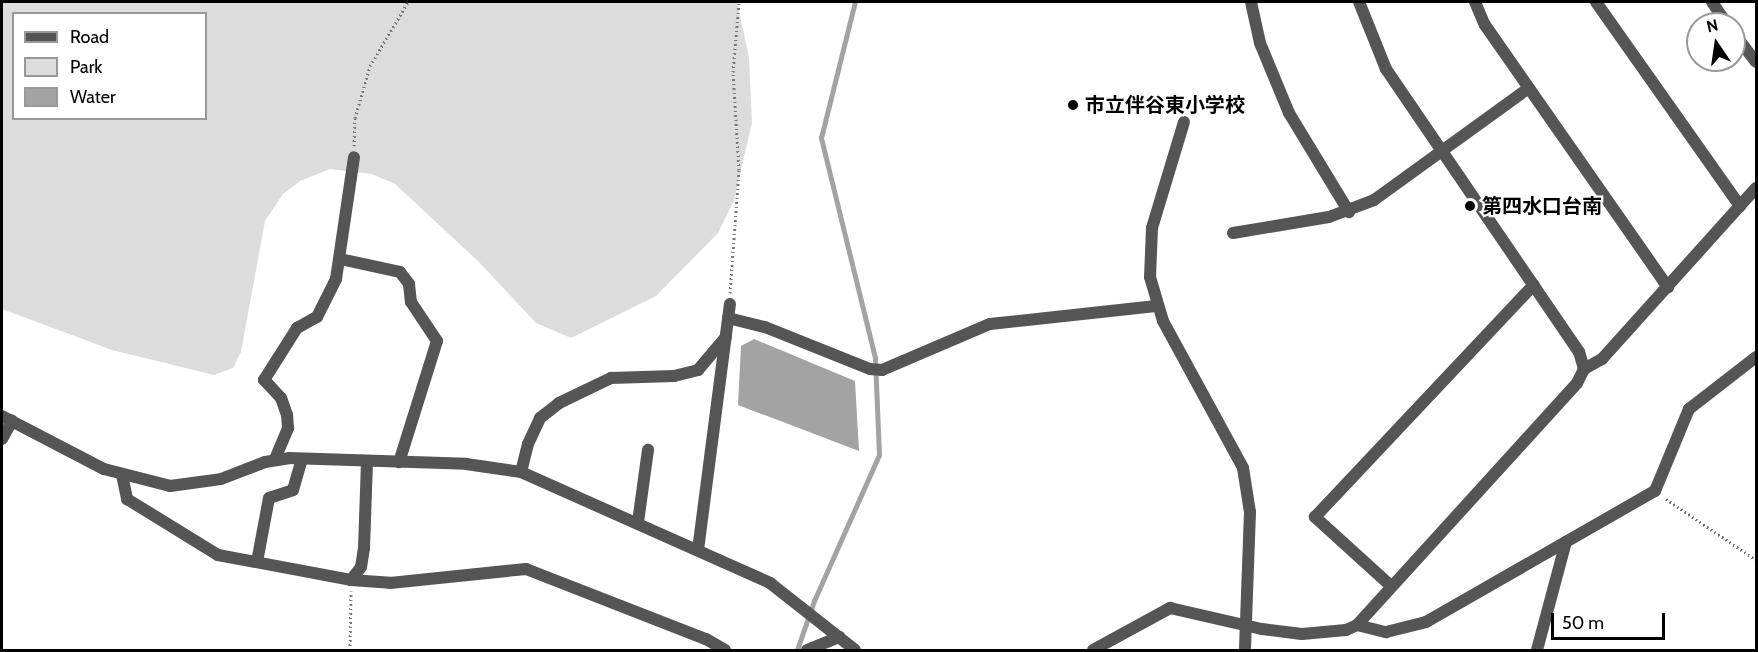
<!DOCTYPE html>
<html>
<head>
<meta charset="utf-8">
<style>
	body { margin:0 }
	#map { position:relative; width:1758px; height:652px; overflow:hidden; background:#fff; font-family:Cabin,"Noto Sans JP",sans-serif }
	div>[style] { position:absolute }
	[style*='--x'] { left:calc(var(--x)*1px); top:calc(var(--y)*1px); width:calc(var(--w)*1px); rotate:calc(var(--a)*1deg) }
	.green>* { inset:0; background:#dcdcdc }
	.water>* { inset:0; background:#a3a3a3 }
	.stream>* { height:4.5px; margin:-2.25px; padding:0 2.25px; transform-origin:2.25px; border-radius:2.25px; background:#a3a3a3 }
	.path>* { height:3px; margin-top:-1.5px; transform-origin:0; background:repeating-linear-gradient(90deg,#777 0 1.5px,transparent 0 4.5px) }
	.minor>* { height:12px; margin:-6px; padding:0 6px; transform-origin:6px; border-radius:6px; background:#555 }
	.tertiary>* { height:12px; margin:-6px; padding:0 6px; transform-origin:6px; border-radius:6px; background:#555 }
	.dots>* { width:16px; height:16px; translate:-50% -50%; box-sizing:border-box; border:3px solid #fff; border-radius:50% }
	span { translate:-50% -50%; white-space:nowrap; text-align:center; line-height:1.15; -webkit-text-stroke:4.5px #fff; paint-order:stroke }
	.poi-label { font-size:20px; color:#000; font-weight:700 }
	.left { translate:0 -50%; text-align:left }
	.frame { position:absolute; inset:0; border:3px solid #000; pointer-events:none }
	.legend { position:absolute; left:12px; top:12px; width:195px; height:108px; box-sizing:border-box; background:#fff; border:2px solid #999; margin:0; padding:8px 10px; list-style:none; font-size:18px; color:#000 }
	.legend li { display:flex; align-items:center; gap:12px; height:30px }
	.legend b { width:30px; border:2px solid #999 }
	.north { position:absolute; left:1686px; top:12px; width:60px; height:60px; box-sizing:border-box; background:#fff; border:2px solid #999; border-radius:50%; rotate:347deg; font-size:16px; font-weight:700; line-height:24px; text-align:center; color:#000 }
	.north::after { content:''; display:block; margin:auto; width:21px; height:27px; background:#000; clip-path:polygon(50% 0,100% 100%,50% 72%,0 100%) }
	.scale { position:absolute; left:1551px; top:613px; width:114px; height:27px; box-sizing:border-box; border:3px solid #000; border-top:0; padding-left:8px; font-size:18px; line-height:21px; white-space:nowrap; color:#000; -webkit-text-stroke:4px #fff; paint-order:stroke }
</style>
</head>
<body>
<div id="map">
	<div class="green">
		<div style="clip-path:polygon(evenodd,2px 2px,737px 2px,749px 57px,752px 123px,734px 200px,718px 233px,656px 296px,571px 338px,536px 323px,479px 262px,395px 184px,372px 174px,330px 169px,300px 181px,283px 194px,265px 221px,241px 352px,233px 368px,214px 375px,112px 350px,2px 309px,2px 2px,14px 14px,206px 14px,206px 118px,14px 118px,14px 14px)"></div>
	</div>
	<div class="water">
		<div style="clip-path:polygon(754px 339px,855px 381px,859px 451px,738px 405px,741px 346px)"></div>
	</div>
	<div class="stream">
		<div style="--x:797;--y:650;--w:52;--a:-70.9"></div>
		<div style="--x:814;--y:601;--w:160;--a:-66"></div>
		<div style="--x:879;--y:455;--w:97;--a:-92.4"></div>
		<div style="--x:875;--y:358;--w:227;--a:-103.8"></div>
		<div style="--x:821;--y:138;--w:140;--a:-76"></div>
	</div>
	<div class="path">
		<div style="--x:354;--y:146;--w:28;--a:-88"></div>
		<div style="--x:355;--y:118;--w:54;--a:-73.9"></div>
		<div style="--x:370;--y:66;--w:74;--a:-59.3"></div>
		<div style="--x:730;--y:293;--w:123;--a:-85.8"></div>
		<div style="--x:739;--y:170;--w:98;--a:-93.5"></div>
		<div style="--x:733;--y:72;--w:70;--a:-85.1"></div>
		<div style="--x:1666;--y:499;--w:109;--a:34.1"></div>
		<div style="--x:350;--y:650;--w:59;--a:-89"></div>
	</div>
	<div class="minor">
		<div style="--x:1251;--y:2;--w:42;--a:77.6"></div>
		<div style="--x:1260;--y:43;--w:76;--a:67.5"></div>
		<div style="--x:1289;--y:113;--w:116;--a:58.8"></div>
		<div style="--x:1475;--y:2;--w:25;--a:67"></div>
		<div style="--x:1485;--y:25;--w:320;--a:55.1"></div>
		<div style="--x:1596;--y:2;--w:250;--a:54.8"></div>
		<div style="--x:1712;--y:2;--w:27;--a:56"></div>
		<div style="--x:1734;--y:33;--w:36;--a:53"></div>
		<div style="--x:1233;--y:233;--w:97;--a:-9.5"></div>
		<div style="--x:1329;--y:217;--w:48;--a:-20.7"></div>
		<div style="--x:1374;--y:200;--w:191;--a:-35.9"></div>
		<div style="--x:340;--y:259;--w:61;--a:12.2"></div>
		<div style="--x:400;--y:272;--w:15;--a:53"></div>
		<div style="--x:409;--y:284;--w:18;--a:84"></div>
		<div style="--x:411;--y:302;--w:47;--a:56.3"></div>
		<div style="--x:437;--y:341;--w:127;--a:107.4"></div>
		<div style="--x:728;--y:318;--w:38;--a:14"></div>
		<div style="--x:765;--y:327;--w:113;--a:21.8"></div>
		<div style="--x:870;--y:369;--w:12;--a:5"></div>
		<div style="--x:882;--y:370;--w:117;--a:-23.1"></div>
		<div style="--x:990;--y:324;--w:167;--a:-6.2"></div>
		<div style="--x:1584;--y:369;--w:21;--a:-29"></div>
		<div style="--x:1602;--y:359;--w:230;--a:-48"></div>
		<div style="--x:2;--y:416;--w:115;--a:27.5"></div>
		<div style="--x:104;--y:469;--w:68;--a:14.4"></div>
		<div style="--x:170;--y:486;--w:51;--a:-7.8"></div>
		<div style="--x:221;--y:479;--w:47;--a:-21.1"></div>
		<div style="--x:265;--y:462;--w:24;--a:-9"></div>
		<div style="--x:289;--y:458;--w:177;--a:1.9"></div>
		<div style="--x:466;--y:464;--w:56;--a:8.3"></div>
		<div style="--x:521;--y:472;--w:273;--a:24"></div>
		<div style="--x:770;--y:583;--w:108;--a:38.2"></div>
		<div style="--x:2;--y:439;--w:21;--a:-61"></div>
		<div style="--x:275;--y:459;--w:34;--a:-67"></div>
		<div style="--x:288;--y:428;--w:13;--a:-94"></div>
		<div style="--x:287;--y:415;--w:18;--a:-109"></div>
		<div style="--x:281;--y:398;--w:25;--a:-133"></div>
		<div style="--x:264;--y:380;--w:62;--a:-57.6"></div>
		<div style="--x:297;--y:328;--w:23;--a:-29"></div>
		<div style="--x:317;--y:317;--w:42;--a:-63.4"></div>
		<div style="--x:336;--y:279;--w:123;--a:-81.6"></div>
		<div style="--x:521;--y:472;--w:29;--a:-76"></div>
		<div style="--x:528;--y:444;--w:29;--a:-65"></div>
		<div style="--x:540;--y:418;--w:24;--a:-38"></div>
		<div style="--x:559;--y:403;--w:58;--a:-25.7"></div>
		<div style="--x:611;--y:378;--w:63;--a:-1.8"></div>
		<div style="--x:674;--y:376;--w:25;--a:-14"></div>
		<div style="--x:698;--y:370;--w:43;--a:-49.7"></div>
		<div style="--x:122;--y:475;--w:25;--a:78"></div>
		<div style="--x:127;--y:499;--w:107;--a:31.6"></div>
		<div style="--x:218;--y:555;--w:135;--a:10.6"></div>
		<div style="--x:351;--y:580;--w:39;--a:4"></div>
		<div style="--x:390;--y:583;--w:137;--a:-5.9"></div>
		<div style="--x:526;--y:569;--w:193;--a:21.3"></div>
		<div style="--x:706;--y:639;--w:22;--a:30"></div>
		<div style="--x:638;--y:522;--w:73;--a:-82.1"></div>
		<div style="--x:698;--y:550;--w:248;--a:-82.6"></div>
		<div style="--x:257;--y:562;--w:65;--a:-79.4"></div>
		<div style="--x:269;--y:498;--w:25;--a:-18"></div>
		<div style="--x:293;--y:490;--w:32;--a:-74"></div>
		<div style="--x:351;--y:580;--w:16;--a:-52"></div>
		<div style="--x:361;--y:567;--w:19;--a:-81"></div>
		<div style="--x:364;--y:548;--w:86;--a:-88"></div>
		<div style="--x:1391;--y:586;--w:103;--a:-137.8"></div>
		<div style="--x:1315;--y:517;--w:319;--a:-46.7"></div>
		<div style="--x:1357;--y:625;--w:30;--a:14"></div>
		<div style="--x:1386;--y:632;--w:41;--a:-14"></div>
		<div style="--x:1426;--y:622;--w:264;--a:-29.8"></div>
		<div style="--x:1655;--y:491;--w:89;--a:-67.5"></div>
		<div style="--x:1689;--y:409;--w:85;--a:-37.8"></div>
		<div style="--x:807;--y:650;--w:35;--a:-22"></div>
		<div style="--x:1537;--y:650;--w:112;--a:-75"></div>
	</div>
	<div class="tertiary">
		<div style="--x:1184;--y:122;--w:111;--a:106.8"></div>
		<div style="--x:1152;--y:228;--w:49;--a:92.3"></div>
		<div style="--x:1150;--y:277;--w:46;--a:73.5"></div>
		<div style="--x:1163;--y:321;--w:167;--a:61.4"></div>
		<div style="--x:1243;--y:468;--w:45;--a:81"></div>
		<div style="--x:1250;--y:512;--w:138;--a:92.1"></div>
		<div style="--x:1093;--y:650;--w:88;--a:-28.6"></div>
		<div style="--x:1170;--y:608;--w:94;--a:12.9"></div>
		<div style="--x:1262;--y:629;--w:40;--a:7.1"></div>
		<div style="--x:1302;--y:634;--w:44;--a:-5.2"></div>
		<div style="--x:1346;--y:630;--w:12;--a:-24"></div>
		<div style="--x:1357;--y:625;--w:327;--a:-47.7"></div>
		<div style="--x:1577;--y:383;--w:16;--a:-63"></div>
		<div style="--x:1584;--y:369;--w:18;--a:-106"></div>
		<div style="--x:1579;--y:352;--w:343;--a:-124.3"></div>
		<div style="--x:1386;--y:69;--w:72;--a:-111.9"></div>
	</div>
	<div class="dots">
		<div style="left:1073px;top:105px;background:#000"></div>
		<div style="left:1470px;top:206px;background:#000"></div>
	</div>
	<div class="poi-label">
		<span class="left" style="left:1085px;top:105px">市立伴谷東小学校</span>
		<span class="left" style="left:1482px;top:206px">第四水口台南</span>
	</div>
	<div class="frame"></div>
	<ul class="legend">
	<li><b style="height:8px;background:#555"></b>Road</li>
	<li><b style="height:16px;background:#dcdcdc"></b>Park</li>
	<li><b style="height:16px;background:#a3a3a3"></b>Water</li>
	</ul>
	<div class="north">N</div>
	<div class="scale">50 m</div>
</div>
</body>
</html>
